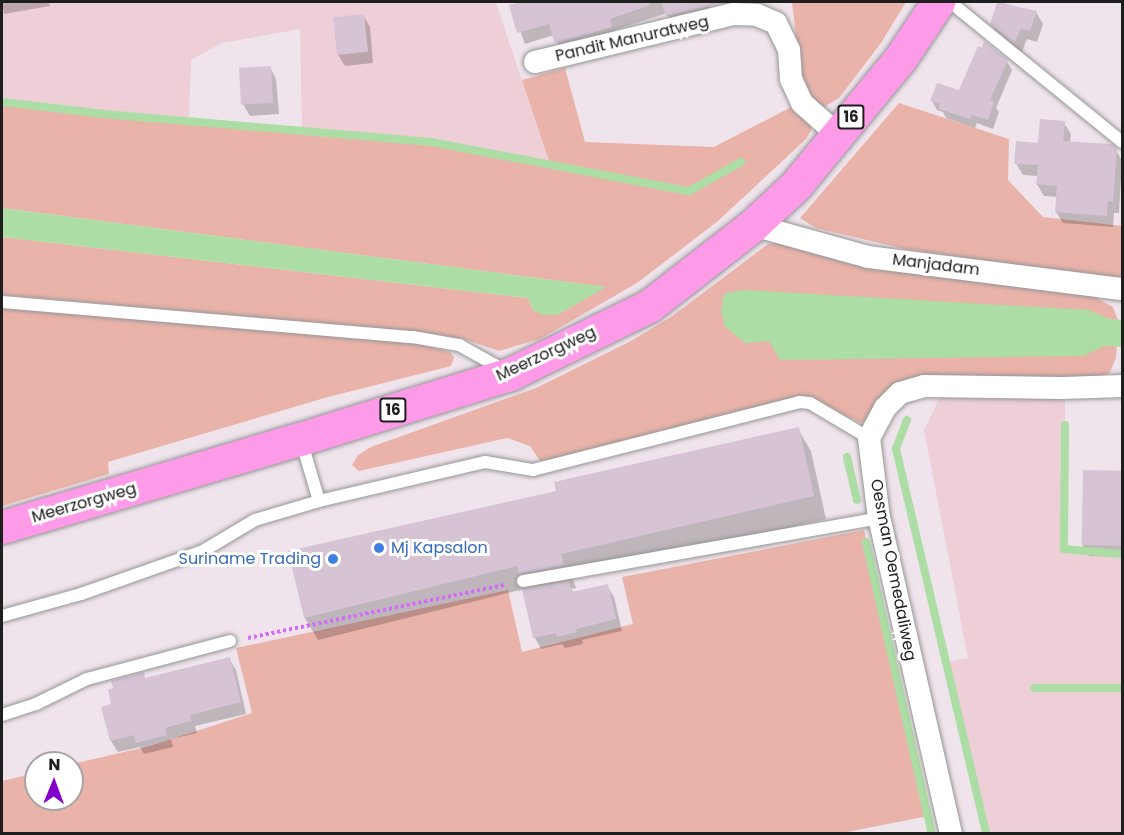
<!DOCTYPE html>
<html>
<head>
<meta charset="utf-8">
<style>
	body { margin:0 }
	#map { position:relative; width:1124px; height:835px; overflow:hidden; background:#efe4ec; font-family:Poppins,sans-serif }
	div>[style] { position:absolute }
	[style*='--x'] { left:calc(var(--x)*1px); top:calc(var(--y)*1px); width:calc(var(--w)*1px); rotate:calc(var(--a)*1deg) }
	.farmland>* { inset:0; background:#eecfd8 }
	.grass>* { inset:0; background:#eab3a9 }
	.water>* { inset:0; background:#abdda4 }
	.shadow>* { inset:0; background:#0003 }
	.stream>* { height:8px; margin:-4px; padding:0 4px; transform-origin:4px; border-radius:4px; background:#abdda4 }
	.canal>* { height:27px; margin:-13.5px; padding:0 13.5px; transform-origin:13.5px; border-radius:13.5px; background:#abdda4 }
	.building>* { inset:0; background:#d6c4d4; transform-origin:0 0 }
	.path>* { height:4px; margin-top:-2px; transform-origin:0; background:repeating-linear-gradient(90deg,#d569fb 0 3px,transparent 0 6px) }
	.roads { filter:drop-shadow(0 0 2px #959595) drop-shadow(0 0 2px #959595) }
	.service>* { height:12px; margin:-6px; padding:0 6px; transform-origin:6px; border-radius:6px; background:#fff }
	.minor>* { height:22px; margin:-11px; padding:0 11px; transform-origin:11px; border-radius:11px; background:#fff }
	.primary>* { height:33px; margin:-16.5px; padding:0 16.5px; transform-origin:16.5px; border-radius:16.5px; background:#fd9be8 }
	.dots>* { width:16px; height:16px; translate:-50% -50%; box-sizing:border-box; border:3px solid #fff; border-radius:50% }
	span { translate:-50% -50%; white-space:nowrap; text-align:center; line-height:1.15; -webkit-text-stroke:6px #fff; paint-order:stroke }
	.shield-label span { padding:2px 4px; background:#fff; border:2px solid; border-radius:4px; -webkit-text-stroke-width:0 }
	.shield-label { font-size:15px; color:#1e1e1e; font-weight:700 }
	.street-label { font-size:16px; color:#1e1e1e }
	.shop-label { font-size:16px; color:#366cbe }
	.left { translate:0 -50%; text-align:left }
	.right { translate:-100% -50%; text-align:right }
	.frame { position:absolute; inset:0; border:3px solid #1e1e1e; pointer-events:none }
	.north { position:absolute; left:24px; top:751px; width:60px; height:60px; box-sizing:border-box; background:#fff; border:2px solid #a5a5a5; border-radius:50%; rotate:1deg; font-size:16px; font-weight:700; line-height:24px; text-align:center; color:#1e1e1e }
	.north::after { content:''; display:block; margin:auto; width:21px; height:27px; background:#8200cc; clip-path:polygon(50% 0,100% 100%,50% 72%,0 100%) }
</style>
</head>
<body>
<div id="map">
	<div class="farmland">
		<div style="clip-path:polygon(2px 2px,496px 2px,550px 165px,431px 142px,302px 131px,300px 29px,222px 43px,191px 60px,189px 121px,2px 100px)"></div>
		<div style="clip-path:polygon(942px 393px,1065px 398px,1064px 549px,1122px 554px,1122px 833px,986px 833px,945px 662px,968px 658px,924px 430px)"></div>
	</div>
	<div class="grass">
		<div style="clip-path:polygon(792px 2px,906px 2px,881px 43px,839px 98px,824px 107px,816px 106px,801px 80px)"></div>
		<div style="clip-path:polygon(565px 68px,585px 142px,714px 147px,797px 104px,811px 122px,811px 131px,806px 139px,718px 221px,637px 283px,540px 339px,499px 351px,464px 339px,412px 331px,2px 295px,2px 237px,528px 298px,533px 310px,557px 315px,605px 287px,2px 208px,2px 102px,104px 114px,431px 142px,550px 164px,522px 80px)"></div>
		<div style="clip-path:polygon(899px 103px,1009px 139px,1008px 180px,1043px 217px,1122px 226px,1122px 276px,1113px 279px,905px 249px,816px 228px,800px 218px)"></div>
		<div style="clip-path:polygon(778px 243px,851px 264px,1093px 296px,1113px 307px,1118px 320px,1116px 358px,1110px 372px,1100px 380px,950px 378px,861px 423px,803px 396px,563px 459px,540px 461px,530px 446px,507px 438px,359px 471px,352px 465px,358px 455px,371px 447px,536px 388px,631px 341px,671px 317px,768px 244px)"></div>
		<div style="clip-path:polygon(2px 307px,418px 344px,450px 352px,454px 357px,451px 366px,328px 397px,108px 462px,109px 474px,2px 506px)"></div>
		<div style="clip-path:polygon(864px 530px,928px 816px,837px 834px,2px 833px,2px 781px,36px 773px,36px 799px,72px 799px,72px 764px,150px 746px,252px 713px,236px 648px,508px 590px,522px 652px,633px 624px,622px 577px)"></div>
	</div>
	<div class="water">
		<div style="clip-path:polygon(2px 208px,606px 287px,557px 315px,543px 315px,533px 310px,528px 298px,2px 237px)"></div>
		<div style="clip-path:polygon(743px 290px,1089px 310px,1105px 317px,1113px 324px,1112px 343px,1082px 356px,780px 360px,769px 341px,745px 343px,725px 327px,721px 310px,724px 294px)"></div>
	</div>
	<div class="shadow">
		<div style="clip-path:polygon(2px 2px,49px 2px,50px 6px,4px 14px)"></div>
		<div style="clip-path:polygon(525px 2px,533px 2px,536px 7px,555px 2px,708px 2px,714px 17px,674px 27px,667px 13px,615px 30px,617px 38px,563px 54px,554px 35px,525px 44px,511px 6px)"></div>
		<div style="clip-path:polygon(999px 2px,1036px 12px,1043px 24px,1037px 42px,1027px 39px,1021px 54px,998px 36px,991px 24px)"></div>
		<div style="clip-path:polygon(363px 15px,370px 27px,373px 63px,345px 66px,338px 55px)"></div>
		<div style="clip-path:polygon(1006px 60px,1012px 70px,996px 108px,999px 112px,993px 129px,977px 123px,975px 128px,946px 118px,943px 112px,937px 110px,932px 101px,960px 92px)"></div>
		<div style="clip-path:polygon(270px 67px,276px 79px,279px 114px,250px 116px,243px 104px)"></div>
		<div style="clip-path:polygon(1064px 123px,1071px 134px,1070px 143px,1116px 150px,1122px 161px,1119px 213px,1114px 213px,1113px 227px,1063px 223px,1056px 212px,1058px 197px,1044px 196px,1037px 184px,1038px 176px,1023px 175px,1016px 163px)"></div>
		<div style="clip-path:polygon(798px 429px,811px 451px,826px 519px,572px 577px,576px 588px,571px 589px,574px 593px,607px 586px,614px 597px,622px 631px,582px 640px,583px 644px,565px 648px,562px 644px,541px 649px,535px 638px,524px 589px,318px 640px,305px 618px,290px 552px,558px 492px)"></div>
		<div style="clip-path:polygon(1084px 472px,1122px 473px,1122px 557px,1089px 556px,1082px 544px)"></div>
		<div style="clip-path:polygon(229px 659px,236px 670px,246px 714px,195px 726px,197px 733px,171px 739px,173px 747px,144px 754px,140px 747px,118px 752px,111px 741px,103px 708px,113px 705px,143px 674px,146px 680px)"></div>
	</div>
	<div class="stream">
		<div style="--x:2;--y:102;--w:103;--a:6.7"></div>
		<div style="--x:104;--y:114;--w:328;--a:4.9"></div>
		<div style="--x:431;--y:142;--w:263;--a:10.8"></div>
		<div style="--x:689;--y:191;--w:60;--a:-29.1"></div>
		<div style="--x:907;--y:420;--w:31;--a:111"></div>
		<div style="--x:896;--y:449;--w:395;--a:76.8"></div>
		<div style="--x:1065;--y:425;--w:124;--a:90.5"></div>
		<div style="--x:1064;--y:549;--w:58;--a:4.9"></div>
		<div style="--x:847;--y:457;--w:44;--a:76.9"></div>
		<div style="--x:866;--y:542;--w:299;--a:77.3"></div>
		<div style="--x:1034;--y:688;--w:88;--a:0"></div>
	</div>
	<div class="canal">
		<div style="--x:1076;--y:329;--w:46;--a:5"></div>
	</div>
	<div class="building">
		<div style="clip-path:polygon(520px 2px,649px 2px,650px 5px,610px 19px,612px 27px,555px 43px,549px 24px,517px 33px,509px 5px)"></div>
		<div style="clip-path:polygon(661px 2px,728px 2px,666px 16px)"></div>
		<div style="clip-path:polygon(997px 2px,1037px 11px,1030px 31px,1021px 28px,1014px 44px,990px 24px)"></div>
		<div style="left:364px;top:14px;width:38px;height:31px;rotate:84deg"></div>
		<div style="clip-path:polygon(984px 41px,1008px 60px,990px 100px,994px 102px,988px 120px,972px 115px,970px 119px,939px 109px,940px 104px,930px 101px,937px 83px,959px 90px,978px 46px,982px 48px)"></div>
		<div style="left:271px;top:66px;width:37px;height:32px;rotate:87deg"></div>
		<div style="clip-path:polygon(1040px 119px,1065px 121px,1063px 141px,1112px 144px,1117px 149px,1113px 202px,1108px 201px,1107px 216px,1055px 212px,1057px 186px,1036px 184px,1038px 165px,1014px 164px,1016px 141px,1038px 143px)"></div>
		<div style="clip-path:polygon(799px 427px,814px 496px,561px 554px,564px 565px,519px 574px,517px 566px,304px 618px,288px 551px,556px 491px,554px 482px)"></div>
		<div style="left:1083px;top:470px;width:39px;height:75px;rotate:1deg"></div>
		<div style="clip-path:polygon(569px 581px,572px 592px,608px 584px,616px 619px,576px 629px,577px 632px,557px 637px,556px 633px,533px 638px,522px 589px)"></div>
		<div style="clip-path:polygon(230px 657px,241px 702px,190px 715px,191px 721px,165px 728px,167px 735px,136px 743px,134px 735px,110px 741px,101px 707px,111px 704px,108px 690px,113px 688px,111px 681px,144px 672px,145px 678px)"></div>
	</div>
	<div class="path">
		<div style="--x:248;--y:638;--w:262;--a:-11.7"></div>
	</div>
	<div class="roads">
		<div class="service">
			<div style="--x:950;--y:2;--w:222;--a:39.1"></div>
			<div style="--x:2;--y:302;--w:412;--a:4.9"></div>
			<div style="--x:413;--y:337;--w:47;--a:9.9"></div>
			<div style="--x:459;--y:345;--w:51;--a:29.1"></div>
			<div style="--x:319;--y:501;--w:171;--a:-13.2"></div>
			<div style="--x:485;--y:462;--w:49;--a:9.5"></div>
			<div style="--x:533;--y:470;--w:275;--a:-14.3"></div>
			<div style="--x:799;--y:402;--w:11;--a:5"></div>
			<div style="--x:810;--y:403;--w:69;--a:30.7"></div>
			<div style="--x:523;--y:581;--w:362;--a:-10"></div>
			<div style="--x:2;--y:616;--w:82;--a:-15.6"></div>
			<div style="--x:81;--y:594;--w:129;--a:-19.4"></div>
			<div style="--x:203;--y:551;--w:61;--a:-30.8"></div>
			<div style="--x:255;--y:520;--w:67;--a:-16.5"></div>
			<div style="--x:319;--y:501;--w:64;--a:-106.4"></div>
			<div style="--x:2;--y:715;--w:36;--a:-18"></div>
			<div style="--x:36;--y:704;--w:57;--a:-26.1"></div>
			<div style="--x:87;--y:679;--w:148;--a:-14.9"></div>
		</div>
		<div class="minor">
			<div style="--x:535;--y:62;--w:205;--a:-13.6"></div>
			<div style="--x:734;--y:14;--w:23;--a:2"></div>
			<div style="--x:757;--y:15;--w:21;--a:23"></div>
			<div style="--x:776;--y:23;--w:30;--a:64"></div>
			<div style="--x:789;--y:50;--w:29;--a:86"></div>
			<div style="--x:791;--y:79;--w:26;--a:65"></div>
			<div style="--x:802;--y:103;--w:47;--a:41.5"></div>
			<div style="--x:753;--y:225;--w:119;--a:15.5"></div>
			<div style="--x:868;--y:257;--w:256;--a:7.2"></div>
			<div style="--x:951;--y:834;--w:324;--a:-102.8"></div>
			<div style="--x:879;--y:518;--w:81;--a:-97.1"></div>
			<div style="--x:869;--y:438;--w:34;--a:-62"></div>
			<div style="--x:885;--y:408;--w:21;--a:-45"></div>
			<div style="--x:900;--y:393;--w:25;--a:-16"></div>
			<div style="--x:924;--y:386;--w:138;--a:0.8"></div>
			<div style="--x:1062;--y:388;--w:60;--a:-1.9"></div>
		</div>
		<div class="primary">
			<div style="--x:2;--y:527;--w:311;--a:-16.5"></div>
			<div style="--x:300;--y:439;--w:220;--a:-17.2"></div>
			<div style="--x:510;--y:374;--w:155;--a:-26.1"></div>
			<div style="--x:649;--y:306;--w:132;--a:-37.9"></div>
			<div style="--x:753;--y:225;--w:59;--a:-42.9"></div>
			<div style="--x:796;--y:185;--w:163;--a:-50.5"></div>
			<div style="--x:900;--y:59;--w:69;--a:-56.3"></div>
		</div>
	</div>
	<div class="dots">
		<div style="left:379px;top:548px;background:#3f7fe0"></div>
		<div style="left:333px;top:559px;background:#3f7fe0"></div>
	</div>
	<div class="shield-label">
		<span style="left:851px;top:117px">16</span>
		<span style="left:393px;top:410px">16</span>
	</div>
	<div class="street-label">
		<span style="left:632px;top:39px;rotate:-13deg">Pandit Manuratweg</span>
		<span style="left:936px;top:265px;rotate:7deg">Manjadam</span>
		<span style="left:546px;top:354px;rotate:-25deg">Meerzorgweg</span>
		<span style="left:84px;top:503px;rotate:-16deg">Meerzorgweg</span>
		<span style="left:893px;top:570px;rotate:79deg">Oesman Oemedaliweg</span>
	</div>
	<div class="shop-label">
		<span class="left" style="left:391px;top:548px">Mj Kapsalon</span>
		<span class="right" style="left:321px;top:559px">Suriname Trading</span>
	</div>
	<div class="frame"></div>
	<div class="north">N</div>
</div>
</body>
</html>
